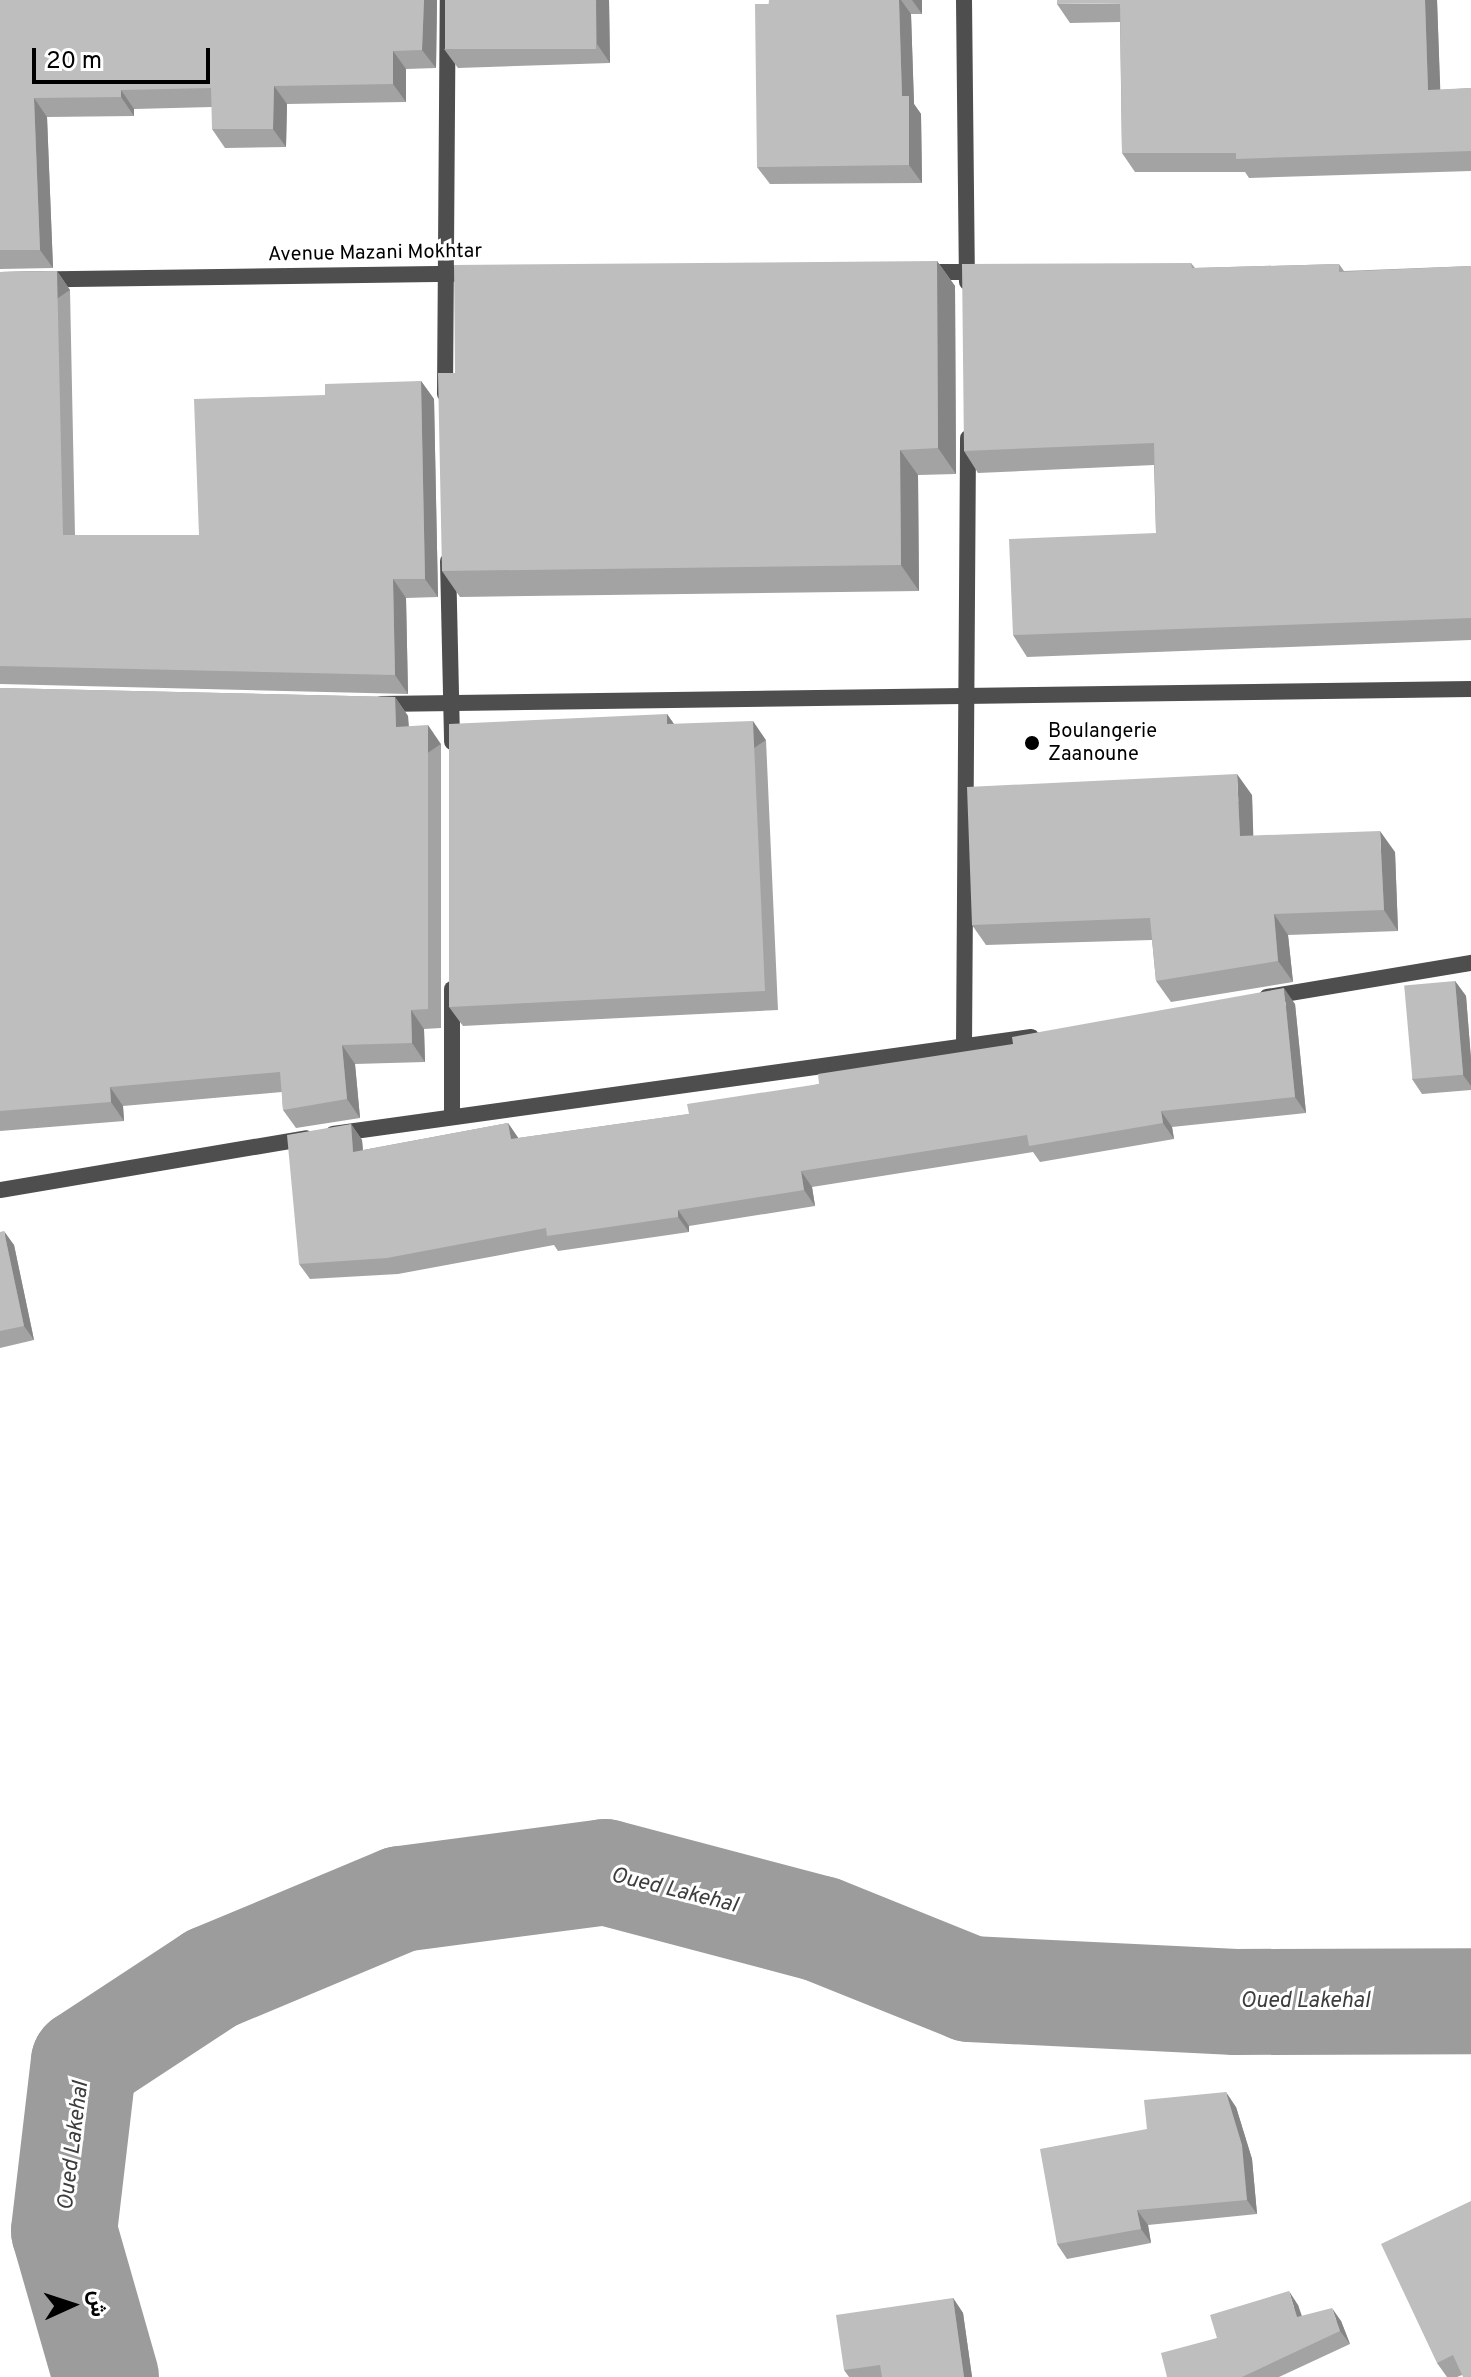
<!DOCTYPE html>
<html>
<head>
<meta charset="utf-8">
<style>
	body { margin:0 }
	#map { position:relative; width:1471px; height:2377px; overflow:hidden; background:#fff; font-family:Overpass,Vazirmatn,sans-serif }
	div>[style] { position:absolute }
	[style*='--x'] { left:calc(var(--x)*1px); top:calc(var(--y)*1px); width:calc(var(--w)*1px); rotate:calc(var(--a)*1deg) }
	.river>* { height:106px; margin:-53px; padding:0 53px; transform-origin:53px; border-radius:53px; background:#9c9c9c }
	.minor>* { height:16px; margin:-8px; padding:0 8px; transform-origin:8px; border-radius:8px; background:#4e4e4e }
	.wall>* { inset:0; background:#a3a3a3 }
	.shaded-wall>* { inset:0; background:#858585; transform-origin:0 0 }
	.building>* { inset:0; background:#bebebe; transform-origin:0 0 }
	.dots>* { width:22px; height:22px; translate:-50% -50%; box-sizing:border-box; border:4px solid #fff; border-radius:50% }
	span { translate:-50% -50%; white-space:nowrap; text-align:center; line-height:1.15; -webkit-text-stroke:6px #fff; paint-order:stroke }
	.street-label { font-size:20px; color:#000 }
	.poi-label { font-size:20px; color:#000 }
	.left { translate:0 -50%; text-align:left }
	.water-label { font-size:22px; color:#3d3d3d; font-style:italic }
	.north { position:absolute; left:32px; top:2265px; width:80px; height:80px; -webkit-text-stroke:6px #fff; paint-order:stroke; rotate:87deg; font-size:22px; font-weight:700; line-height:32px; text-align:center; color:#000 }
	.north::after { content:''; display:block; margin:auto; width:28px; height:36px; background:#000; clip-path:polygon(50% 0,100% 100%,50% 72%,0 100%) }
	.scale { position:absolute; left:32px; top:48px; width:178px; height:36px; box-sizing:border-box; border:4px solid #000; border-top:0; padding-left:10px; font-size:24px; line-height:28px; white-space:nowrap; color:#000; -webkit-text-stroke:6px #fff; paint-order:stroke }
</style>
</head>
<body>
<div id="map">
	<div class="river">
		<div style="--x:106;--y:2377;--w:152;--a:-106"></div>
		<div style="--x:64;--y:2231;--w:170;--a:-83.3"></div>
		<div style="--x:84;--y:2062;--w:153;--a:-33.3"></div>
		<div style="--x:212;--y:1978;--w:205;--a:-22.7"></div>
		<div style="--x:401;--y:1899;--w:206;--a:-7.5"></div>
		<div style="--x:605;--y:1872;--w:223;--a:14.8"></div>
		<div style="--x:821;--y:1929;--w:161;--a:21.9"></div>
		<div style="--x:970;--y:1989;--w:266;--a:2.8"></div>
		<div style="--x:1236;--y:2002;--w:235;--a:-0.2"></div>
	</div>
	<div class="minor">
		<div style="--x:964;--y:0;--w:282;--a:89.4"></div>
		<div style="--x:925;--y:272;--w:56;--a:0"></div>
		<div style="--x:0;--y:280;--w:473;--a:-0.8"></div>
		<div style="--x:445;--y:394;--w:394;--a:-89.6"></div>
		<div style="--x:448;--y:561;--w:181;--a:88.7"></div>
		<div style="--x:381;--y:704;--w:1090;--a:-0.79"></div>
		<div style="--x:452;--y:989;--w:124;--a:90"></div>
		<div style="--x:1267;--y:997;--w:207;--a:-9.5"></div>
		<div style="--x:964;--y:1048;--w:610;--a:-89.62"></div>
		<div style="--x:333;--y:1134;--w:705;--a:-7.91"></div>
		<div style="--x:0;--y:1190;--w:310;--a:-9.6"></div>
	</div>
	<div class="wall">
		<div style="clip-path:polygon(0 0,437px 0,436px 68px,406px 69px,406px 102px,287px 104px,286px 147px,225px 148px,212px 129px,212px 107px,134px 109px,134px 116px,47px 117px,53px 268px,0 269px)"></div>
		<div style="clip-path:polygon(609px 0,610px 63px,458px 68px,444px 49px)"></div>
		<div style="clip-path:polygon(769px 0,922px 0,922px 14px,911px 14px,914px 104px,921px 114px,922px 183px,770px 184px,757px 167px)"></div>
		<div style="clip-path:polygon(1437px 0,1440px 90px,1471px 88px,1471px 171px,1249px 178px,1245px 172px,1135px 172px,1122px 153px,1120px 22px,1070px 23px,1057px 4px)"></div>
		<div style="clip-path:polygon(937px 261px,955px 286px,956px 474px,918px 475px,919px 591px,460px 597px,442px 571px,455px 373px)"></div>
		<div style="clip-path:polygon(1191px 263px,1195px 268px,1339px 264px,1344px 271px,1471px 266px,1471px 640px,1027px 657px,1013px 635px,1156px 533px,1154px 465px,978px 473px,964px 451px)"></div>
		<div style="clip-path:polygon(57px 271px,70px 290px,75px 535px,199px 535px,325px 395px,421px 381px,434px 399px,438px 597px,406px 598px,408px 694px,0 684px,0 272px)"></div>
		<div style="clip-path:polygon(0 688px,395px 697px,408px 716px,409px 726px,441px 744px,441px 1028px,424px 1029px,425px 1062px,355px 1064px,360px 1118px,296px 1128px,283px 1110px,282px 1092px,123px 1106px,124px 1121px,0 1131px)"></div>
		<div style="clip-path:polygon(667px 714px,674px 724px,766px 740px,778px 1010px,463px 1026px,449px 1007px)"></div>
		<div style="clip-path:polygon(1252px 795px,1253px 836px,1395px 852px,1398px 931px,1288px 935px,1293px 982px,1171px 1002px,1156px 981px,1152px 940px,986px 945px,972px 925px)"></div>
		<div style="clip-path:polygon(1455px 981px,1466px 996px,1471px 1059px,1471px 1090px,1422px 1094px,1412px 1079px)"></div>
		<div style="clip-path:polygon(1295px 1004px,1306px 1113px,1172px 1127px,1174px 1139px,1040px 1162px,1033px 1152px,812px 1187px,815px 1206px,689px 1226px,689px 1232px,558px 1251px,554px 1245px,398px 1274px,310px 1279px,299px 1264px,351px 1124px,362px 1140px,363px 1150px,508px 1123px,518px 1138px,689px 1114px,819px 1084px)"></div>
		<div style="clip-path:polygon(0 1232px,14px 1245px,34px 1340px,0 1348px)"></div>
		<div style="clip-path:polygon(1236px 2107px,1252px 2159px,1257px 2214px,1148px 2225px,1151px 2243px,1067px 2259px,1057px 2244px,1147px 2129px)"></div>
		<div style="clip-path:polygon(1471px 2201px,1462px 2375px,1457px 2377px,1447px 2377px,1437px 2363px)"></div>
		<div style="clip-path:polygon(953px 2298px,963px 2313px,972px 2377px,849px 2377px,844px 2370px)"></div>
		<div style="clip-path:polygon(1298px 2305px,1302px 2316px,1341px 2321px,1350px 2344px,1279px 2377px,1167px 2377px,1217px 2338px)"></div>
	</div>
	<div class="shaded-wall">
		<div style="clip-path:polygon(424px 0,437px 0,436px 68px,422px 50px)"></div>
		<div style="clip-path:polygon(596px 0,609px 0,610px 63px,597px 44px)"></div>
		<div style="clip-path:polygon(899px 0,901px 0,911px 14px,914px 104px,921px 114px,922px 183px,909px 165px,902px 96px)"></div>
		<div style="clip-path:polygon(912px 0,922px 0,922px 14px)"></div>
		<div style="clip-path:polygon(1425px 0,1437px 0,1441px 109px,1428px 90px)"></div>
		<div style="clip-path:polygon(393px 51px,406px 69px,406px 102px,393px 84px)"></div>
		<div style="clip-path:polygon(274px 86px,287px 104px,286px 147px,273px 129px)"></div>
		<div style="clip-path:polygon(121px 90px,134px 109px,134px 116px,121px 97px)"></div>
		<div style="clip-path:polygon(34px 98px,47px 117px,53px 268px,40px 250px)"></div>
		<div style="clip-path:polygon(937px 261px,955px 286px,956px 474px,938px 448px)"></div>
		<div style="left:57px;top:271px;width:23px;height:264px;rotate:56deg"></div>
		<div style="clip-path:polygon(421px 381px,434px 399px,438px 597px,425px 579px)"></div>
		<div style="clip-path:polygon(900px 450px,918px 475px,919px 591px,901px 565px)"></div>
		<div style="clip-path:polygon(393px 579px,406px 598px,408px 694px,395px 675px)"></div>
		<div style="clip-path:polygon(395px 697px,408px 716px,409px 745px,396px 727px)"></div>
		<div style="clip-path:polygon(667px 714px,680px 733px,667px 724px)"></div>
		<div style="left:753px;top:721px;width:23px;height:270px;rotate:56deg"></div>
		<div style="left:428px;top:725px;width:23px;height:284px;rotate:56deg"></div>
		<div style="clip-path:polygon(1237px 774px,1252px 795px,1254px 857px,1240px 836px)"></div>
		<div style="clip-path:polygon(1380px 831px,1395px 852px,1398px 931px,1384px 910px)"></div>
		<div style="clip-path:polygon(1274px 914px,1288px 935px,1293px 982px,1278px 961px)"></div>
		<div style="clip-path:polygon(1455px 981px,1466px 996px,1471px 1059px,1471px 1086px,1463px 1075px)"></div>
		<div style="clip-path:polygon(1284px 988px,1295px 1004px,1306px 1113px,1295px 1097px)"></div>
		<div style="clip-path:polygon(411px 1010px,424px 1029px,425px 1062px,412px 1043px)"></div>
		<div style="clip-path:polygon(342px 1045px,355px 1064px,360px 1118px,347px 1099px)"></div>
		<div style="clip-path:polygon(110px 1087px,123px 1106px,124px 1121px,111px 1102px)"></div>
		<div style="clip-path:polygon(1161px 1111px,1172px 1127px,1174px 1139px,1163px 1123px)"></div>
		<div style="clip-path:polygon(508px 1123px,519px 1139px,511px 1139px)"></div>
		<div style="clip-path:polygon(351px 1124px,362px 1140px,364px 1168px,353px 1152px)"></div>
		<div style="clip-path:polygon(801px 1171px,812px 1187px,815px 1206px,804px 1190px)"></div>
		<div style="clip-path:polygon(678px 1210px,689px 1226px,689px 1232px,678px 1217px)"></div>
		<div style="clip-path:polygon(4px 1231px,14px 1245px,34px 1340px,24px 1326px)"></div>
		<div style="clip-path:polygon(1226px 2092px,1236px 2107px,1252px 2159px,1257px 2214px,1247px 2200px)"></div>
		<div style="clip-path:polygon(1137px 2210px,1148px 2225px,1151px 2243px,1141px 2229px)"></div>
		<div style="clip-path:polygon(1289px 2291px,1298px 2305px,1306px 2330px,1297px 2317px)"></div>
		<div style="clip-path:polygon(953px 2298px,963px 2313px,972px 2377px,964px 2377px)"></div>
		<div style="clip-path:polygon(1332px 2308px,1341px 2321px,1350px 2344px,1340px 2331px)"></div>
	</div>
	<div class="building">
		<div style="clip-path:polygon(0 0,424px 0,422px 50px,393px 51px,393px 84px,274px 86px,273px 129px,212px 129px,211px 88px,121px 90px,121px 97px,34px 98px,40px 250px,0 250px)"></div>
		<div style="left:445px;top:0;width:151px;height:49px"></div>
		<div style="clip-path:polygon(769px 0,899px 0,902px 96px,909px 96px,909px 165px,757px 167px,755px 4px,769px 4px)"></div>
		<div style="clip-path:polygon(1057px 0,1425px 0,1428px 90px,1471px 88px,1471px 151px,1236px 159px,1236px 153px,1122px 153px,1120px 3px,1057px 4px)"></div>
		<div style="clip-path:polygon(937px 261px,938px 448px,900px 450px,901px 565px,442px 571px,438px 373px,455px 373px,454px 265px)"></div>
		<div style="clip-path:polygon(1191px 263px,1192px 268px,1339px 264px,1339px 272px,1471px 266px,1471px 618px,1013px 635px,1009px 539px,1156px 533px,1154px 443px,964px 451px,962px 264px)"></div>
		<div style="clip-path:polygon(57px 271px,63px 535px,199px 535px,194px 399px,325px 395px,325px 384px,421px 381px,425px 579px,393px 579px,395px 675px,0 666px,0 272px)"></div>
		<div style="clip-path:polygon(0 688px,395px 697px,396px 727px,428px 725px,428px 1009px,411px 1010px,412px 1043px,342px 1045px,347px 1099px,283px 1110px,280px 1072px,110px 1087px,111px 1102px,0 1111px)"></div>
		<div style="clip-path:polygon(667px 714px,667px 724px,753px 721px,765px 991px,449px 1007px,449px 724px)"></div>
		<div style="clip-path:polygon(1237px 774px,1240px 836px,1380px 831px,1384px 910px,1274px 914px,1278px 961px,1156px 981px,1150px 918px,972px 925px,967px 787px)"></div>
		<div style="left:1455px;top:981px;width:94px;height:51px;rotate:85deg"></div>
		<div style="clip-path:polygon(1284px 988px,1295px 1097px,1161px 1111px,1163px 1123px,1029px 1146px,1027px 1135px,801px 1171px,804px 1190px,678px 1210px,678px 1217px,547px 1236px,546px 1228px,387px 1258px,299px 1264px,287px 1135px,351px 1124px,353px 1152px,508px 1123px,511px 1139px,689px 1114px,687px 1104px,819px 1084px,818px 1074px,1013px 1044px,1012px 1037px)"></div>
		<div style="clip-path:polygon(4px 1231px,24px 1326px,0 1331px,0 1232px)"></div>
		<div style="clip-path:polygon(1226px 2092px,1242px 2145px,1247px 2200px,1137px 2210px,1141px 2229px,1057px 2244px,1040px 2149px,1147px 2129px,1144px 2100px)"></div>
		<div style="clip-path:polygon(1471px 2201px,1471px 2377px,1463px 2377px,1453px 2355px,1437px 2363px,1381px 2244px)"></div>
		<div style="clip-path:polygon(1289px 2291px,1297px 2317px,1332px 2308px,1340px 2331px,1242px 2377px,1167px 2377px,1161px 2353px,1217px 2338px,1210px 2315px)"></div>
		<div style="clip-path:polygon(953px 2298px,964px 2377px,882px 2377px,880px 2365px,844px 2370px,836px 2315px)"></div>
	</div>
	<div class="dots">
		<div style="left:1032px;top:743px;background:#000"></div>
	</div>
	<div class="street-label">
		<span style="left:375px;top:254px;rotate:-1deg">Avenue Mazani Mokhtar</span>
	</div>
	<div class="poi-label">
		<span class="left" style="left:1048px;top:744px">Boulangerie<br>Zaanoune</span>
	</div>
	<div class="water-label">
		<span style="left:674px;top:1891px;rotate:14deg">Oued Lakehal</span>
		<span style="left:1305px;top:2002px">Oued Lakehal</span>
		<span style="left:74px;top:2146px;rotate:-83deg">Oued Lakehal</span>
	</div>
	<div class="north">ش</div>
	<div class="scale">20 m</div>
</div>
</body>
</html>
